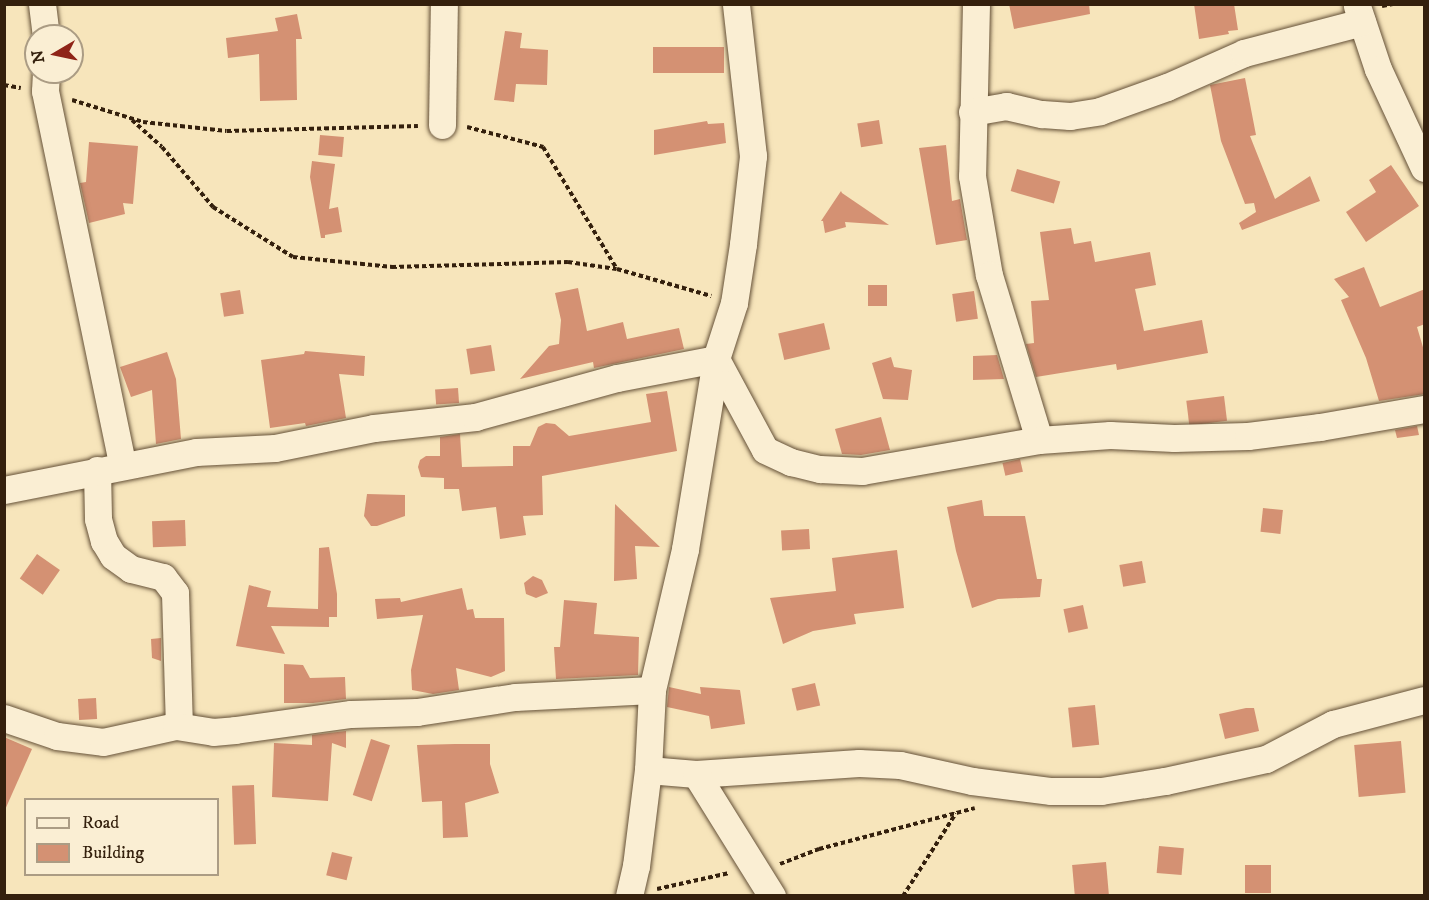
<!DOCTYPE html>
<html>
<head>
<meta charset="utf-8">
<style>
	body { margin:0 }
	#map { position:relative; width:1429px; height:900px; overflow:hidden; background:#f7e5bb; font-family:"IM FELL DW Pica",serif }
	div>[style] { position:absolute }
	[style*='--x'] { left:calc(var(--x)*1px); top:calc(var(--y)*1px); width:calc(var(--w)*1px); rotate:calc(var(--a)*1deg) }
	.building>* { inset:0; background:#d49173; transform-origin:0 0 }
	.path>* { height:4px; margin-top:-2px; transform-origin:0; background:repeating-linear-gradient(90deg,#34200d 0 4.5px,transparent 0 7.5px) }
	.roads { filter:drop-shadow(0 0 2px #655138) drop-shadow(0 0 2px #655138) }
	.street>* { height:27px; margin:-13.5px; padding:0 13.5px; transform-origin:13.5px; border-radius:13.5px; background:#faeed3 }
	span { translate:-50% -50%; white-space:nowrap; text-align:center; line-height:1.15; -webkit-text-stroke:4.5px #faeed3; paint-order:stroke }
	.frame { position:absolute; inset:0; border:6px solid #34200d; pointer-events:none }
	.legend { position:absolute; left:24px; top:798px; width:195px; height:78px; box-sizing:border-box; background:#faeed3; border:2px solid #ab9c84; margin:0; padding:8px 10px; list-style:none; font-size:18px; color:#34200d }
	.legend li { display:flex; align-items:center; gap:12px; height:30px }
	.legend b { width:30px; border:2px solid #ab9c84 }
	.north { position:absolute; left:24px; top:24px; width:60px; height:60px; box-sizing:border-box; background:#faeed3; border:2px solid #ab9c84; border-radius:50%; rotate:261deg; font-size:16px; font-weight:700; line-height:24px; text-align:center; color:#34200d }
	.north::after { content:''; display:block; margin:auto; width:21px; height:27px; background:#8f2418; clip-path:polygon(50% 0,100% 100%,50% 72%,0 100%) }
</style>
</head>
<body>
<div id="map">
	<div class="building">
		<div style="clip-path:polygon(1009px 4px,1089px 4px,1090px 14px,1014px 29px)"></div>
		<div style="clip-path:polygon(1194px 4px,1234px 4px,1238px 30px,1228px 31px,1229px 34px,1199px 39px)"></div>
		<div style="clip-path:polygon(297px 14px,302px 39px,296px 39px,297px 100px,260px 101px,259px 54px,228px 58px,226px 38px,278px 31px,275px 18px)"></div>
		<div style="clip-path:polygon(505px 31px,522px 33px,520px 48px,548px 50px,547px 85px,516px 84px,514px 102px,494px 100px)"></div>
		<div style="left:653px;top:47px;width:71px;height:26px"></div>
		<div style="clip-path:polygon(1245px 78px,1256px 135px,1250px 136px,1275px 199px,1310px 176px,1320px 201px,1242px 230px,1239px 223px,1256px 212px,1254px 203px,1245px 204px,1221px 141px,1210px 85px)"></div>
		<div style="left:879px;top:120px;width:24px;height:22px;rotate:81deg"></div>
		<div style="clip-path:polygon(707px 121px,708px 124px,724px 123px,726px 143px,654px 155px,654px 130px)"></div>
		<div style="left:320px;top:135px;width:24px;height:20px;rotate:5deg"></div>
		<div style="clip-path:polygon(89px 142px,138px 146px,133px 204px,123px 203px,125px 214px,89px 223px,80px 183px,86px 182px)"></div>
		<div style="clip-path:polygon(946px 145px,952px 201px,960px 199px,967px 240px,936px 245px,919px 148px)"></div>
		<div style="clip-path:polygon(312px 161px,335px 164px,329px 209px,338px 207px,342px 232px,325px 235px,325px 238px,321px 238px,310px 177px)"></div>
		<div style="clip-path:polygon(1391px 165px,1419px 206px,1366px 242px,1346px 212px,1376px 192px,1369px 180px)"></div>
		<div style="left:1017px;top:169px;width:45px;height:23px;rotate:16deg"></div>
		<div style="clip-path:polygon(841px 191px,842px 193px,889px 225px,845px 222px,846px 227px,825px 233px,823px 221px,821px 221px)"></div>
		<div style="clip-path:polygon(1071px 228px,1074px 244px,1091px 241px,1095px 262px,1150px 252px,1156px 285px,1135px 289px,1144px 331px,1202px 320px,1208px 353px,1117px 370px,1116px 364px,1036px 377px,1026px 344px,1034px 343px,1031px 301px,1049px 300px,1040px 232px)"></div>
		<div style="clip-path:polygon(1364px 267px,1380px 307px,1425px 289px,1425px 324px,1417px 327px,1425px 354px,1425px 394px,1379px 401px,1366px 358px,1341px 300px,1349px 297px,1334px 279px)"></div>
		<div style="left:868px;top:285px;width:19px;height:21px"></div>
		<div style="clip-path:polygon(578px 288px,587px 331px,623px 322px,627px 339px,679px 328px,684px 349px,594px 368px,593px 362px,520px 379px,549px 346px,559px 344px,561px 320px,555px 293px)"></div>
		<div style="left:240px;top:290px;width:24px;height:20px;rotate:81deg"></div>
		<div style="left:974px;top:291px;width:28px;height:22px;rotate:82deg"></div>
		<div style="left:824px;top:323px;width:27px;height:47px;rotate:77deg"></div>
		<div style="left:491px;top:345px;width:26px;height:25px;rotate:81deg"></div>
		<div style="clip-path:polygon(305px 351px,365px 356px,364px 376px,339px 374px,346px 418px,306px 426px,305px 423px,270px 428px,261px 360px,304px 354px)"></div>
		<div style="clip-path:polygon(167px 352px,176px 379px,181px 439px,156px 444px,152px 390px,131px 397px,120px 367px)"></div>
		<div style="clip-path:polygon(997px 355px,1004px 379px,973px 380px,973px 356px)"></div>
		<div style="clip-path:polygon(891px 357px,894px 367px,912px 370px,908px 400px,883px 399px,872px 363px)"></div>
		<div style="left:458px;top:388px;width:15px;height:23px;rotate:86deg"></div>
		<div style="clip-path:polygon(667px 391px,677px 451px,542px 476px,543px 515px,523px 516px,526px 535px,500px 539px,496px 507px,462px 511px,459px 489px,444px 489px,444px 478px,421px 477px,418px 467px,420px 460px,426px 456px,440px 456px,440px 437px,460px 434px,462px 467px,513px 466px,513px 446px,530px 446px,538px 427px,546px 423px,555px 424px,569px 436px,651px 422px,646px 394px)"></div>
		<div style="left:1224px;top:396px;width:25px;height:38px;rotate:83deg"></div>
		<div style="clip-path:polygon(881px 417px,890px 450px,861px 455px,842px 454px,835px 429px)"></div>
		<div style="clip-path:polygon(1417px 426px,1419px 435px,1397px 438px,1395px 430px)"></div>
		<div style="left:1020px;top:459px;width:13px;height:18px;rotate:77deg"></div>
		<div style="clip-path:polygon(367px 494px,405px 495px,405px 516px,377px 526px,371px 526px,364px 516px)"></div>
		<div style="clip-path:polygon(982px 500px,984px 516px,1025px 516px,1037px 579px,1042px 579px,1040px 597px,998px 599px,972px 608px,956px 551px,947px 507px)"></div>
		<div style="clip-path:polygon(615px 504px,660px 547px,635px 546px,637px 579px,614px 581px)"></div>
		<div style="left:1263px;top:508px;width:20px;height:24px;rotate:6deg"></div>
		<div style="left:185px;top:520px;width:26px;height:33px;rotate:88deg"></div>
		<div style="left:809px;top:529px;width:20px;height:28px;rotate:87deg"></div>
		<div style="clip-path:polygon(329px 547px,337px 594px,337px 617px,329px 617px,329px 627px,271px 626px,285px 654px,236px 646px,249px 585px,271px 591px,267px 607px,318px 609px,319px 548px)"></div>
		<div style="clip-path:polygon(897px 550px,904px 608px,854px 614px,856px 624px,813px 631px,783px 644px,770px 598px,836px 591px,832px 558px)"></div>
		<div style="left:37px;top:554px;width:28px;height:30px;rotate:35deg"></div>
		<div style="left:1142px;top:561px;width:22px;height:23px;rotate:80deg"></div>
		<div style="clip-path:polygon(533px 576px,542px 580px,548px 593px,536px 598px,526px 594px,524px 583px)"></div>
		<div style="clip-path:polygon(462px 588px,467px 610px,473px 609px,475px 618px,504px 618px,505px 671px,491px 677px,456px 668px,459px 690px,433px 694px,412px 690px,411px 670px,423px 615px,377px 619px,375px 599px,400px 598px,401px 602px)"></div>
		<div style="clip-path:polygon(564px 600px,597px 603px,594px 634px,639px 637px,638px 675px,556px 679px,554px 647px,560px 647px)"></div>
		<div style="left:1083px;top:605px;width:24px;height:20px;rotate:78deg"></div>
		<div style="clip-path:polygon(161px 638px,161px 661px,152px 658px,151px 639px)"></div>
		<div style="clip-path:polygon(284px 664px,303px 665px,310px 678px,345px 677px,346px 699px,313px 703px,284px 703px)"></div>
		<div style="left:815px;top:683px;width:23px;height:24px;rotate:77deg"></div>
		<div style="clip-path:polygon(669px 687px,701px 694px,700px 687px,740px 690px,745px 724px,711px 729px,709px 716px,667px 707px)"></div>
		<div style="left:96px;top:698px;width:21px;height:18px;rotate:87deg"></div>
		<div style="left:1095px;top:705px;width:40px;height:27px;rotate:84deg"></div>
		<div style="clip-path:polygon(1246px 708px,1254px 708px,1259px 731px,1225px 739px,1219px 714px)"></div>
		<div style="clip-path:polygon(346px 731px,346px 748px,332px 743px,328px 801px,272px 797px,274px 743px,312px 745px,312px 735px)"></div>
		<div style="clip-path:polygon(4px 737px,32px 749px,4px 812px)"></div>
		<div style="left:371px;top:739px;width:20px;height:59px;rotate:18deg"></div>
		<div style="left:1401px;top:741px;width:52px;height:47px;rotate:85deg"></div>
		<div style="clip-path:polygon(455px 744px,490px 744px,490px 764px,499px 793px,465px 803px,468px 837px,443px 838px,442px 801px,422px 802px,417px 745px)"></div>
		<div style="left:254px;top:785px;width:59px;height:22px;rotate:88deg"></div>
		<div style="left:1159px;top:846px;width:25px;height:27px;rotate:5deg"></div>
		<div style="left:332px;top:852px;width:21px;height:24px;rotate:14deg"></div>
		<div style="left:1106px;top:862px;width:34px;height:34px;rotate:85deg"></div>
		<div style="left:1271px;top:865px;width:28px;height:26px;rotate:90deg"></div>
	</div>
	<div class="path">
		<div style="--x:1382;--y:6;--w:11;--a:-10"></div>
		<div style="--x:4;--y:85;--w:17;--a:10"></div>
		<div style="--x:72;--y:100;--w:74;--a:17.2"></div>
		<div style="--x:143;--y:122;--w:84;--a:6.1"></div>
		<div style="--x:227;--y:131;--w:191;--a:-1.5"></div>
		<div style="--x:132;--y:120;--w:40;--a:42"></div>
		<div style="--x:162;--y:147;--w:79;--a:49.6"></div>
		<div style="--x:213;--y:207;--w:94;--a:32"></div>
		<div style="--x:293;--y:257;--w:100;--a:5.8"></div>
		<div style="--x:392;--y:267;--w:176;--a:-1.6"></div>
		<div style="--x:568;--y:262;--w:49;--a:8.1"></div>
		<div style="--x:467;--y:127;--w:79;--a:14.7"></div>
		<div style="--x:543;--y:147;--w:143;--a:58.8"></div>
		<div style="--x:617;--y:269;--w:98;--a:16"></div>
		<div style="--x:780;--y:864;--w:42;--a:-21"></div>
		<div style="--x:819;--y:849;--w:161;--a:-14.7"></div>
		<div style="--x:657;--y:889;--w:74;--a:-12.5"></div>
		<div style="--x:903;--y:896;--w:98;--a:-57.4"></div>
	</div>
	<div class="roads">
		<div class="street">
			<div style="--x:42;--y:4;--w:32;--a:83"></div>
			<div style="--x:976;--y:4;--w:172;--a:91.3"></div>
			<div style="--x:972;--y:176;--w:100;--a:80.3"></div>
			<div style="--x:989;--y:275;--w:172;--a:73.1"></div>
			<div style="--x:1357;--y:6;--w:66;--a:71.6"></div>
			<div style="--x:1378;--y:69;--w:109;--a:65.1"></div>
			<div style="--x:46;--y:72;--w:19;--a:93"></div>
			<div style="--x:45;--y:91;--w:383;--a:78.3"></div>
			<div style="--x:972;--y:112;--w:35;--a:-10"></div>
			<div style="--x:1006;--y:106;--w:37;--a:13"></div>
			<div style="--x:1042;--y:114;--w:28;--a:4"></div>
			<div style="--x:1070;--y:116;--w:30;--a:-9"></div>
			<div style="--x:1100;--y:111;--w:71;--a:-19.7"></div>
			<div style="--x:1167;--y:87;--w:84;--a:-23.8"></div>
			<div style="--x:1244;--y:53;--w:122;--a:-14.7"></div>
			<div style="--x:442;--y:125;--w:121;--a:-89.1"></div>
			<div style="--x:97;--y:470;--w:49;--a:88.8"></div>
			<div style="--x:98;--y:519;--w:23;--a:75"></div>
			<div style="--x:104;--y:541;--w:17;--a:59"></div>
			<div style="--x:113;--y:556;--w:22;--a:36"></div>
			<div style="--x:131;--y:569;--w:33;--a:14"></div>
			<div style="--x:163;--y:577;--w:20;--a:53"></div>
			<div style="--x:175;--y:593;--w:133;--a:88.3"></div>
			<div style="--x:4;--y:490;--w:196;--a:-11.2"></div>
			<div style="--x:196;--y:452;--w:79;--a:-2.9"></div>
			<div style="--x:275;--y:448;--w:101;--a:-11.4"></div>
			<div style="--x:374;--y:428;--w:102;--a:-6.2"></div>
			<div style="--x:475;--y:417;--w:147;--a:-15.4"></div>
			<div style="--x:617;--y:378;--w:101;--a:-10.9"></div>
			<div style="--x:716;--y:359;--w:103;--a:61.7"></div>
			<div style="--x:765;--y:450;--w:29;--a:25"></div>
			<div style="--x:791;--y:462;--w:30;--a:14"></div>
			<div style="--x:820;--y:469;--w:42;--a:2.7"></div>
			<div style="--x:862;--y:471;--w:180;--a:-9.9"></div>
			<div style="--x:1039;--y:440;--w:71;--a:-4"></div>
			<div style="--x:1110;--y:435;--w:64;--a:2.7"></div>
			<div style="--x:1174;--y:438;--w:74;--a:-1.5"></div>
			<div style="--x:1248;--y:436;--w:73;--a:-7.1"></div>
			<div style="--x:1320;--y:427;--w:106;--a:-9.8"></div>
			<div style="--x:4;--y:718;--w:56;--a:18.8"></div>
			<div style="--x:57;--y:736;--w:46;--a:7.4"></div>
			<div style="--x:103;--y:742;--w:75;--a:-12.4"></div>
			<div style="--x:176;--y:726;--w:37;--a:9"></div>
			<div style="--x:213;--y:732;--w:22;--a:-5"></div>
			<div style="--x:235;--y:730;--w:117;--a:-7.9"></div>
			<div style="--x:351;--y:714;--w:66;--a:-1.7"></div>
			<div style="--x:417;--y:712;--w:99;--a:-8.7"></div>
			<div style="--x:515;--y:697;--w:137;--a:-2.9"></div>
			<div style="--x:648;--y:770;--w:48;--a:4.8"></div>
			<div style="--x:696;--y:774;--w:163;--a:-3.9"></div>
			<div style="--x:859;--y:763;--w:41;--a:2.8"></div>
			<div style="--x:900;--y:765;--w:74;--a:12.5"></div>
			<div style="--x:972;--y:781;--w:80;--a:7.2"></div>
			<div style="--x:1051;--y:791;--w:50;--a:0"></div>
			<div style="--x:1101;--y:791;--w:65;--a:-8.9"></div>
			<div style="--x:1165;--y:781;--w:103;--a:-12.3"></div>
			<div style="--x:1266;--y:759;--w:76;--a:-27.6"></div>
			<div style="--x:1333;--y:724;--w:94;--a:-14.8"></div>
			<div style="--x:696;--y:774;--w:144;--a:58.1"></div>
			<div style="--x:629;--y:896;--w:31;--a:-77"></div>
			<div style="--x:636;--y:866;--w:97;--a:-82.9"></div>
			<div style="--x:648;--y:770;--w:80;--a:-87.1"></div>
			<div style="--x:652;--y:690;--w:145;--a:-76.8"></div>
			<div style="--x:685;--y:549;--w:193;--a:-80.7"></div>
			<div style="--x:716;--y:359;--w:59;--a:-72.2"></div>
			<div style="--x:734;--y:303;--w:60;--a:-81.3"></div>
			<div style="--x:743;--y:244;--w:89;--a:-83.5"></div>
			<div style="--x:753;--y:156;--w:153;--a:-96.4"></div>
		</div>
	</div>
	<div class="frame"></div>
	<ul class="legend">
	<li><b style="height:8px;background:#faeed3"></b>Road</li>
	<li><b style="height:16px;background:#d49173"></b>Building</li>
	</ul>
	<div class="north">N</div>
</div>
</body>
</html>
